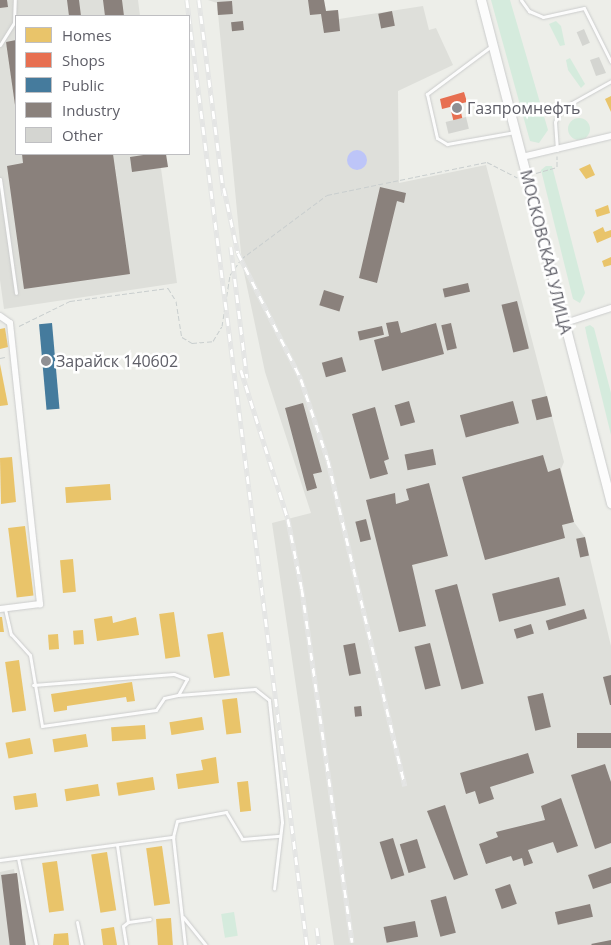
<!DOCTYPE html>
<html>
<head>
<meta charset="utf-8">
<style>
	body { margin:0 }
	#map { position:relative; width:611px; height:945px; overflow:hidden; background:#edeee9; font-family:"Open Sans",sans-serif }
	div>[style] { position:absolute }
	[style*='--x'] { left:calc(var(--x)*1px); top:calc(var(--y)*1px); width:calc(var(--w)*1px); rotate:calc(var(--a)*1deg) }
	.industrial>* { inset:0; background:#dedfda }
	.green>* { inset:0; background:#d5ebdd; transform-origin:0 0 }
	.round { border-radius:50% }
	.water>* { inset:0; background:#bdc5f8 }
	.homes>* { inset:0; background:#e9c46a; transform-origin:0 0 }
	.shops>* { inset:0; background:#e76f51 }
	.public>* { inset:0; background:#457b9d; transform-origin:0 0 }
	.industry>* { inset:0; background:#8a817c; transform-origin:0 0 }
	.building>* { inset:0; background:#d4d5d1; transform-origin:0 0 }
	.path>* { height:1px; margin-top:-0.5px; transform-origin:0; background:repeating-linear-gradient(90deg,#c9cece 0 5px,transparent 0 7.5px) }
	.roads { filter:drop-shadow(0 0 1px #cbcccc) drop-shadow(0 0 1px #cbcccc) }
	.lane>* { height:3px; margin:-1.5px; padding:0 1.5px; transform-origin:1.5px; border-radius:1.5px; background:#fcfcfc }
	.street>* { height:6px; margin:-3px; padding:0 3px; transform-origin:3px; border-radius:3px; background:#fcfcfc }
	.secondary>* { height:9px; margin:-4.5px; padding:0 4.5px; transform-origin:4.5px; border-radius:4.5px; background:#fcfcfc }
	.rail>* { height:4.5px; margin-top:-2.25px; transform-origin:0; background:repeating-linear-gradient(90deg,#fff 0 8px,#e4e5e4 0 16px); box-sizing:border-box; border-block:1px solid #e4e5e4 }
	.dots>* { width:14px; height:14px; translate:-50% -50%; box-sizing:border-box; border:2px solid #fff; border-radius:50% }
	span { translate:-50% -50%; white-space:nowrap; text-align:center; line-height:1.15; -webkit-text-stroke:5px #fff; paint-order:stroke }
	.poi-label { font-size:16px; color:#5e5e67 }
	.left { translate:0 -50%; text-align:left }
	.street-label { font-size:16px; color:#5e5e67 }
	.legend { position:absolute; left:15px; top:15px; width:175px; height:140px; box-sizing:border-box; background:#fff; border:1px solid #bfbfc2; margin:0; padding:6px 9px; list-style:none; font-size:15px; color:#5e5e67 }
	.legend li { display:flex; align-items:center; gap:10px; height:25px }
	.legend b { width:25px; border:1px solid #bfbfc2 }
</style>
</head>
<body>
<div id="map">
	<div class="industrial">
		<div style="clip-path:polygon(0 0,138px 0,140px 16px,16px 16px,16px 154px,159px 154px,177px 283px,4px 309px,0 280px)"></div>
		<div style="clip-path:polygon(208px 0,324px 0,326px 11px,338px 10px,339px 19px,423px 6px,429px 30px,436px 28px,453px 65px,398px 91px,399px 183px,486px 165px,564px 462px,561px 469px,574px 522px,585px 537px,611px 646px,611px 945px,334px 945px,272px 523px,311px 513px,265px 372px,242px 263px,217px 3px)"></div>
		<div style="clip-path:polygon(14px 869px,26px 945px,0 945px,0 872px)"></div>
	</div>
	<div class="green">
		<div style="clip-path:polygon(491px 0,510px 0,548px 130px,539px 143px,530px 141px)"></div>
		<div style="clip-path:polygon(556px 21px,561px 26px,565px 45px,560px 46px,549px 24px)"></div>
		<div style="clip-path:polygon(570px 58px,585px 84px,581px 88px,568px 70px,566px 60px)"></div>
		<div class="round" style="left:568px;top:118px;width:22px;height:22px"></div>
		<div style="clip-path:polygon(546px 166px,552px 166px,585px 293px,580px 303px,573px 299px,541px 170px)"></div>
		<div style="clip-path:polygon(590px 325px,594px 328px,611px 393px,611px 435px,587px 337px,585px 327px)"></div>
		<div style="left:234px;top:912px;width:24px;height:13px;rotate:81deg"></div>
	</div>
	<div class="water">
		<div class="round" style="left:347px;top:150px;width:20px;height:20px"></div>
	</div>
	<div class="homes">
		<div style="clip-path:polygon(611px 96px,611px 112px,605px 99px)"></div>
		<div style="clip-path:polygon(590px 164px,595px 175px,586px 179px,579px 169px)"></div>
		<div style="clip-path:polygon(608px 205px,610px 213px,597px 217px,595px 210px)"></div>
		<div style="clip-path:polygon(603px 227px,605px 232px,611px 230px,611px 237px,597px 243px,593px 232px)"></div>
		<div style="clip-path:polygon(611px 257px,611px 265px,604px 267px,602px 261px)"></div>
		<div style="clip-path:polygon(5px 328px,8px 347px,0 349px,0 329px)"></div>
		<div style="clip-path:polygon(0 364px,8px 405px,0 406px)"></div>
		<div style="clip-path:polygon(12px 457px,16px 502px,1px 504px,0 458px)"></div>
		<div style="left:110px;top:484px;width:16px;height:45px;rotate:86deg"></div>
		<div style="left:25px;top:526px;width:70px;height:17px;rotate:83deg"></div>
		<div style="left:73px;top:559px;width:33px;height:13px;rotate:85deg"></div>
		<div style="left:174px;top:612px;width:45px;height:15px;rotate:82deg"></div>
		<div style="clip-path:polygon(112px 616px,113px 623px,136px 617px,139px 635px,97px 641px,94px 619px)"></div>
		<div style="clip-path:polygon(0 617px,2px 617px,4px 632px,0 632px)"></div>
		<div style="left:83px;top:630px;width:14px;height:10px;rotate:86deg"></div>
		<div style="left:223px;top:632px;width:44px;height:16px;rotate:81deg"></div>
		<div style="left:58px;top:634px;width:15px;height:10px;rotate:86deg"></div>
		<div style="left:19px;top:660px;width:51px;height:14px;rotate:82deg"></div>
		<div style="clip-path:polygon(132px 682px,135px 701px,127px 702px,126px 697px,67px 706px,67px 710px,54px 712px,51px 694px)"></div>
		<div style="left:237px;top:698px;width:35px;height:15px;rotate:83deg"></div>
		<div style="left:202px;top:717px;width:13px;height:33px;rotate:81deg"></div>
		<div style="left:145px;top:725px;width:14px;height:34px;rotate:86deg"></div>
		<div style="left:86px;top:734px;width:13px;height:34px;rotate:81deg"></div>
		<div style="left:30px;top:738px;width:16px;height:25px;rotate:79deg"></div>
		<div style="clip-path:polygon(216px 757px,219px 783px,178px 789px,176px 774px,203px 770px,201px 760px)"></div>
		<div style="left:153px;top:777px;width:13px;height:37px;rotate:81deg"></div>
		<div style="left:248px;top:781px;width:30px;height:11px;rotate:84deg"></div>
		<div style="left:98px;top:784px;width:12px;height:34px;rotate:81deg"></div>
		<div style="left:36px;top:793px;width:14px;height:23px;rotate:82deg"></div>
		<div style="left:162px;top:846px;width:58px;height:16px;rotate:82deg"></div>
		<div style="left:107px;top:852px;width:59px;height:16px;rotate:81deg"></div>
		<div style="left:57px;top:861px;width:50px;height:15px;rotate:82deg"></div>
		<div style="left:171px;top:918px;width:27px;height:15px;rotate:86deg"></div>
		<div style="clip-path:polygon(114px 927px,117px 945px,103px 945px,101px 929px)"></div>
		<div style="clip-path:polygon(68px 933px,69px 945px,53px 945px,54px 934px)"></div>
	</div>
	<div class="shops">
		<div style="clip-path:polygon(464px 92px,467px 102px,459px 104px,463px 121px,454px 123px,450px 107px,442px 109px,440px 99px)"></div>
	</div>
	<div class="public">
		<div style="left:52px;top:323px;width:86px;height:13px;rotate:85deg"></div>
	</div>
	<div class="industry">
		<div style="clip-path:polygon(0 0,7px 0,8px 7px,0 8px)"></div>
		<div style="clip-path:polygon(67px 0,79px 0,81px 16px,69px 16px)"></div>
		<div style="clip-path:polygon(103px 0,122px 0,124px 16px,105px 16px)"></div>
		<div style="clip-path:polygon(308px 0,324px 0,326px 11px,338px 10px,340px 31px,324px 33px,321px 14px,310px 15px)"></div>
		<div style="left:232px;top:1px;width:13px;height:15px;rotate:86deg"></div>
		<div style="left:392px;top:11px;width:15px;height:14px;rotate:79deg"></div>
		<div style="left:243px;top:21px;width:9px;height:12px;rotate:84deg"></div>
		<div style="clip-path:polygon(16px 40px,16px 105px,15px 105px,6px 42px)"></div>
		<div style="clip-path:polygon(22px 154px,113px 154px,130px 274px,24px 289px,7px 166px,23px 163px)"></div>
		<div style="clip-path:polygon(150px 154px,166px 154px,168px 167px,132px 172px,130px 157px)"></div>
		<div style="clip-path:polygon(380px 187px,406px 193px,404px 203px,397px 201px,377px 283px,359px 278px)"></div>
		<div style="left:468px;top:283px;width:9px;height:26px;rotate:77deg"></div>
		<div style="left:324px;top:290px;width:21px;height:16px;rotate:17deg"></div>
		<div style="left:517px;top:301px;width:49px;height:16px;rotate:76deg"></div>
		<div style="clip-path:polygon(398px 321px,401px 333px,436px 323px,444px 354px,382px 371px,374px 340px,389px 336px,386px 323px)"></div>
		<div style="left:451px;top:323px;width:26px;height:10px;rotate:77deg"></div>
		<div style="left:382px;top:326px;width:9px;height:25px;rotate:77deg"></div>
		<div style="left:342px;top:357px;width:15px;height:21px;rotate:74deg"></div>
		<div style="left:547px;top:396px;width:21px;height:16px;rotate:76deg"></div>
		<div style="left:409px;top:401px;width:22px;height:15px;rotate:74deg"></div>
		<div style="left:513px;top:401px;width:23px;height:55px;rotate:75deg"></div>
		<div style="clip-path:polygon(303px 403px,322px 472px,313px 474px,317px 488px,307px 491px,285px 408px)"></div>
		<div style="clip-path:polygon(375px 407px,389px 459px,384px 461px,388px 474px,370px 479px,352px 414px)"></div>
		<div style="left:433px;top:449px;width:16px;height:29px;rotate:79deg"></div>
		<div style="clip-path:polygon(543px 455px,548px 472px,560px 468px,574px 522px,562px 525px,565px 538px,485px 560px,462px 477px)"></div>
		<div style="clip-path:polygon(429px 483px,448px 556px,412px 565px,426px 626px,399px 632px,366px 500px,395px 493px,396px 504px,409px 500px,406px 489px)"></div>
		<div style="left:366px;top:519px;width:21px;height:11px;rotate:76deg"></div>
		<div style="left:585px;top:537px;width:19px;height:9px;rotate:78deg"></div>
		<div style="left:559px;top:577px;width:29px;height:69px;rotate:76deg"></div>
		<div style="left:457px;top:584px;width:103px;height:23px;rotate:75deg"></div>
		<div style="left:584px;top:609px;width:10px;height:40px;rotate:73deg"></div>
		<div style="left:531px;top:624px;width:10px;height:18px;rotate:73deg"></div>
		<div style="left:355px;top:643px;width:31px;height:12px;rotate:79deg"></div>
		<div style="left:430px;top:643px;width:44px;height:16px;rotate:76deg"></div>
		<div style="clip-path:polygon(611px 675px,611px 705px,610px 705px,603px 677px)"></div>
		<div style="left:543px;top:693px;width:35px;height:16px;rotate:77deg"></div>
		<div style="left:361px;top:706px;width:10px;height:7px;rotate:84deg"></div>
		<div style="left:611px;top:733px;width:15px;height:34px;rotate:90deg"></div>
		<div style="clip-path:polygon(528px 753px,534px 773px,490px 787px,494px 799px,479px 804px,475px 791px,466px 794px,460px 773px)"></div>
		<div style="clip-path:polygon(605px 764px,611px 782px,611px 843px,595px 849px,571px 775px)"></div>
		<div style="clip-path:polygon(561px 798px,578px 846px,557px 853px,553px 842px,528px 850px,533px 863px,524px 866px,522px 858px,513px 861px,511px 856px,486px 864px,479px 844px,498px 837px,496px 832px,545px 820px,541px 806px)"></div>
		<div style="clip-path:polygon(445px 805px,468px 875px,454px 880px,427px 811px)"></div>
		<div style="left:393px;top:838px;width:39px;height:14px;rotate:73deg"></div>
		<div style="left:417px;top:839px;width:30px;height:18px;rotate:73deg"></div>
		<div style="clip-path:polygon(611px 867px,611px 883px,593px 889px,588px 875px)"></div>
		<div style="left:17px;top:873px;width:73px;height:16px;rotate:83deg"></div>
		<div style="left:510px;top:884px;width:21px;height:16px;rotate:71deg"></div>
		<div style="left:446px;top:896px;width:38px;height:16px;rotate:75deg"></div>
		<div style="left:590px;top:904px;width:13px;height:36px;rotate:77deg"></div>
		<div style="left:415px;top:921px;width:16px;height:32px;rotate:79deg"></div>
		<div style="clip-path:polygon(611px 940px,611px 945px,592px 945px,591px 944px)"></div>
	</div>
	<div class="building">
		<div style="left:584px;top:29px;width:15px;height:8px;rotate:67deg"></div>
		<div style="clip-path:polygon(599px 57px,606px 73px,596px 76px,590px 60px)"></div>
		<div style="left:466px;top:117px;width:12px;height:21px;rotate:76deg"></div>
	</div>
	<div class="path">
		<div style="--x:536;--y:173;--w:22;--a:-16"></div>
		<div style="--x:557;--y:167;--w:11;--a:-90"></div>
		<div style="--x:19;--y:326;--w:57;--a:-26.1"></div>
		<div style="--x:70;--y:301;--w:99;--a:-7.6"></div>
		<div style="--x:168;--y:288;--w:15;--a:58"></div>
		<div style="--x:176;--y:301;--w:36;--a:81"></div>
		<div style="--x:182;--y:337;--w:12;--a:31"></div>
		<div style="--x:192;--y:343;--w:21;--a:-5"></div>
		<div style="--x:213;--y:341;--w:17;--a:-59"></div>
		<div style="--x:222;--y:326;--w:52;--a:-81.1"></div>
		<div style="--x:230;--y:275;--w:19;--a:-55"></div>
		<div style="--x:241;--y:259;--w:107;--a:-36.7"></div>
		<div style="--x:327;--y:195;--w:163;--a:-11.7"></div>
		<div style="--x:487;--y:162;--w:34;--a:27"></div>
		<div style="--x:0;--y:358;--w:5;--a:-11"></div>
	</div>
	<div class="roads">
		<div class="lane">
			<div style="--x:521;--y:0;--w:14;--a:54"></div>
			<div style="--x:529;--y:11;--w:15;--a:23"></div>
			<div style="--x:543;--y:17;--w:42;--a:-12.4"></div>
			<div style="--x:584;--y:8;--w:60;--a:63.4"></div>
			<div style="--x:0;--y:45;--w:26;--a:-58"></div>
			<div style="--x:14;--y:23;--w:23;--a:-88"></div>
			<div style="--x:490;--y:47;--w:79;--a:143.3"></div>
			<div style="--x:427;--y:94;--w:45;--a:77.2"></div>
			<div style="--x:437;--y:138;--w:12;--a:31"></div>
			<div style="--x:447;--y:144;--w:69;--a:-10"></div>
			<div style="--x:557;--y:150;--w:28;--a:-94"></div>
			<div style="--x:555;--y:122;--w:14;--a:-65"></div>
			<div style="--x:561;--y:109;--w:57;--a:-29.2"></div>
			<div style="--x:0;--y:179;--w:115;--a:82"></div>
			<div style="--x:5;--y:609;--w:26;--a:77"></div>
			<div style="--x:11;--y:634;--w:28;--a:48"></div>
			<div style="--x:30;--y:655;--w:72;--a:80.4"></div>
			<div style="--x:42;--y:726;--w:115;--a:-8"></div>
			<div style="--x:156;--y:710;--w:14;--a:-56"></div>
			<div style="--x:164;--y:698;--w:14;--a:-12"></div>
			<div style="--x:178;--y:695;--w:77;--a:-4.5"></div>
			<div style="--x:255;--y:689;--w:18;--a:38"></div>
			<div style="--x:269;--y:700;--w:123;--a:83.9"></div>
			<div style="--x:282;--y:822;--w:67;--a:96.8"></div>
			<div style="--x:33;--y:685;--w:141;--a:-4.5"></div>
			<div style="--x:174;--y:674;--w:14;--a:21"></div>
			<div style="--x:187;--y:679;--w:18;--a:119"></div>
			<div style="--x:173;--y:837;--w:16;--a:-76"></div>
			<div style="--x:177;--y:821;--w:50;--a:-10.4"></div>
			<div style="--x:226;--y:812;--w:31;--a:59"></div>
			<div style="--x:242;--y:839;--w:38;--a:-5"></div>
			<div style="--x:117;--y:845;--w:78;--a:81.9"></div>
			<div style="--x:128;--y:922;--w:6;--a:141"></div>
			<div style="--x:123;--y:926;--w:19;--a:81"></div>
			<div style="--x:18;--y:858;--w:89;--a:78.3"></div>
			<div style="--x:0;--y:860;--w:175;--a:-7.6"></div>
			<div style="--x:173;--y:837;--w:109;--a:83.7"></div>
			<div style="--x:183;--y:917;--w:36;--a:51"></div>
			<div style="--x:77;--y:922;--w:24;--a:78"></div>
			<div style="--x:128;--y:922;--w:22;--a:-8"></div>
		</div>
		<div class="street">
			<div style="--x:522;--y:157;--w:91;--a:-13.3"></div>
			<div style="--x:0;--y:316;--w:12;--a:35"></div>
			<div style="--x:10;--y:323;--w:283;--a:83.9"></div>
			<div style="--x:40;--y:604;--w:40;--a:172.9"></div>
			<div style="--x:565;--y:323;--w:48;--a:-18.1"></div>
		</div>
		<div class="secondary">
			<div style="--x:481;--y:0;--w:520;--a:75.51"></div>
		</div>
	</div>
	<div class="rail">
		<div style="--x:187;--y:0;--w:953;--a:82.76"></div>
		<div style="--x:199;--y:0;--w:197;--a:82.7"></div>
		<div style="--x:224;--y:188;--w:66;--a:77.8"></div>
		<div style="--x:238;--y:253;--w:141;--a:63.4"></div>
		<div style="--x:301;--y:379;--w:85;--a:71.6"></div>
		<div style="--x:328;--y:460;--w:335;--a:76.7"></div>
		<div style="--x:231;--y:247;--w:132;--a:83"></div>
		<div style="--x:241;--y:370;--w:156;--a:72.5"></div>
		<div style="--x:288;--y:519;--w:71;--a:78.7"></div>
		<div style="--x:302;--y:589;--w:357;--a:81.9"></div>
		<div style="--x:317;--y:928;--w:17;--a:83"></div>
	</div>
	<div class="dots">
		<div style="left:457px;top:108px;background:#909094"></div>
		<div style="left:46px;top:361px;background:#909094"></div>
	</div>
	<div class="poi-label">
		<span class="left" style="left:467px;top:108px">Газпромнефть</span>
		<span class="left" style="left:56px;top:361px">Зарайск 140602</span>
	</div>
	<div class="street-label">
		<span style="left:546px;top:252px;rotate:76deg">МОСКОВСКАЯ УЛИЦА</span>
	</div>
	<ul class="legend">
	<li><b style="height:14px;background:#e9c46a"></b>Homes</li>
	<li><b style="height:14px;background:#e76f51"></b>Shops</li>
	<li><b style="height:14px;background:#457b9d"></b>Public</li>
	<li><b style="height:14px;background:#8a817c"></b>Industry</li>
	<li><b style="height:14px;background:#d4d5d1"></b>Other</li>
	</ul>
</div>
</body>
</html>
